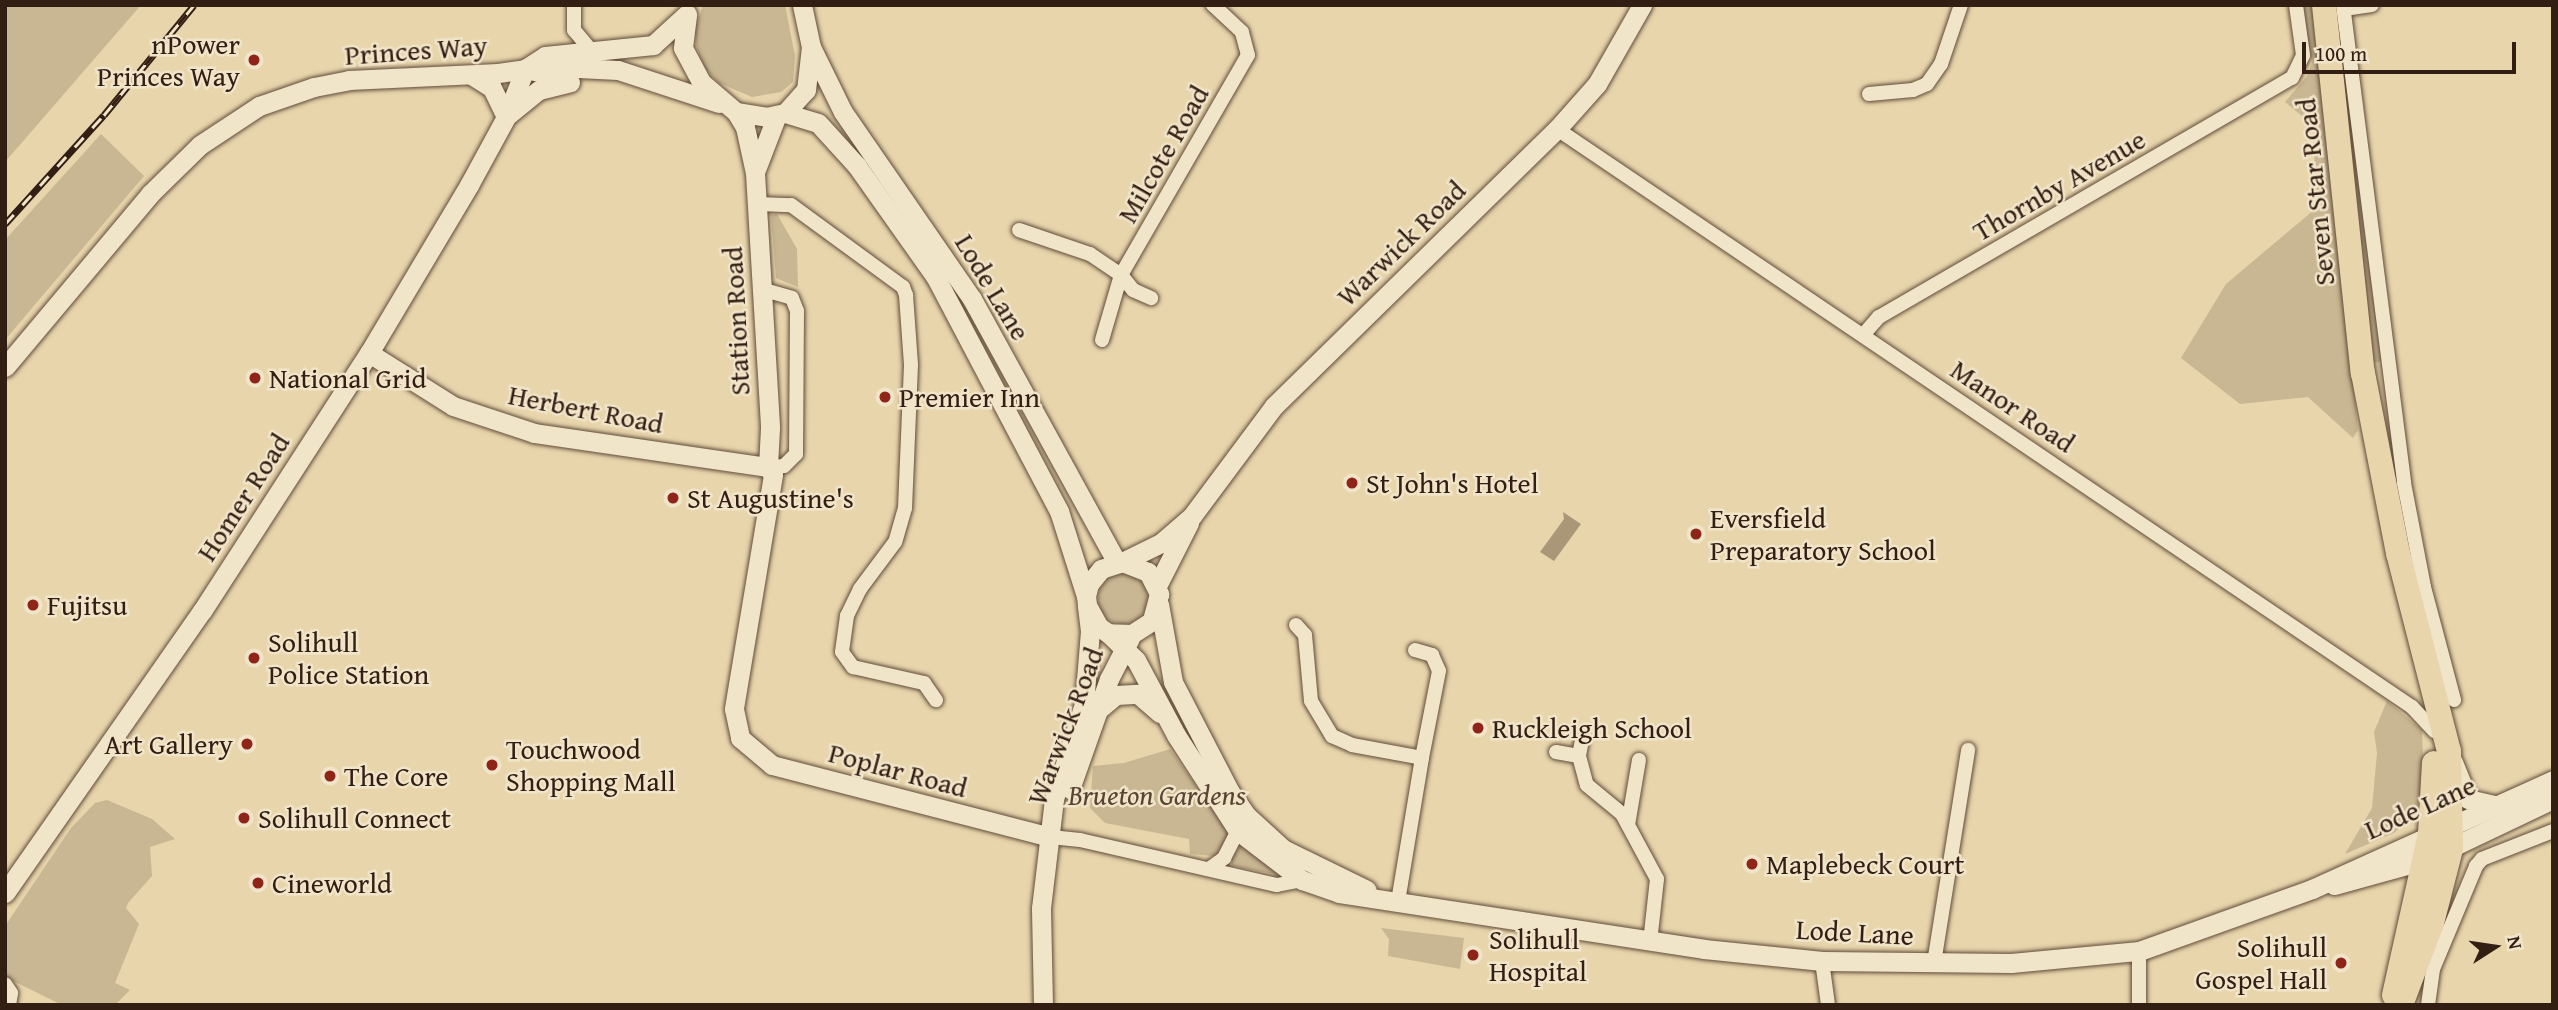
<!DOCTYPE html>
<html>
<head>
<meta charset="utf-8">
<style>
	body { margin:0 }
	#map { position:relative; width:2558px; height:1010px; overflow:hidden; background:#e8d5ac; font-family:"Gentium Book Plus",serif }
	div>[style] { position:absolute }
	[style*='--x'] { left:calc(var(--x)*1px); top:calc(var(--y)*1px); width:calc(var(--w)*1px); rotate:calc(var(--a)*1deg) }
	.green>* { inset:0; background:#c9b692 }
	.round { border-radius:50% }
	.water>* { inset:0; background:#aa9778 }
	.roads { filter:drop-shadow(0 0 2px #604c39) drop-shadow(0 0 2px #604c39) }
	.street>* { height:14px; margin:-7px; padding:0 7px; transform-origin:7px; border-radius:7px; background:#f0e4c9 }
	.secondary>* { height:19px; margin:-9.5px; padding:0 9.5px; transform-origin:9.5px; border-radius:9.5px; background:#f0e4c9 }
	.highway>* { height:24px; margin:-12px; padding:0 12px; transform-origin:12px; border-radius:12px; background:#e8d5ac }
	.rail>* { height:7px; margin-top:-3.5px; transform-origin:0; background:repeating-linear-gradient(90deg,#f0e4c9 0 13px,#331e13 0 26px); box-sizing:border-box; border-block:2px solid #331e13 }
	.dots>* { width:19px; height:19px; translate:-50% -50%; box-sizing:border-box; border:4px solid #f0e4c9; border-radius:50% }
	span { translate:-50% -50%; white-space:nowrap; text-align:center; line-height:1.15; -webkit-text-stroke:5px #f0e4c9; paint-order:stroke }
	.poi-label { font-size:28px; color:#331e13 }
	.right { translate:-100% -50%; text-align:right }
	.left { translate:0 -50%; text-align:left }
	.street-label { font-size:28px; color:#331e13 }
	.park-label { font-size:28px; color:#584433; font-style:italic }
	.frame { position:absolute; inset:0; border:7px solid #331e13; pointer-events:none }
	.north { position:absolute; left:2460px; top:912px; width:70px; height:70px; -webkit-text-stroke:5px #f0e4c9; paint-order:stroke; rotate:78deg; font-size:19px; font-weight:700; line-height:28px; text-align:center; color:#331e13 }
	.north::after { content:''; display:block; margin:auto; width:24px; height:32px; background:#331e13; clip-path:polygon(50% 0,100% 100%,50% 72%,0 100%) }
	.scale { position:absolute; left:2302px; top:42px; width:214px; height:32px; box-sizing:border-box; border:4px solid #331e13; border-top:0; padding-left:9px; font-size:21px; line-height:24px; white-space:nowrap; color:#331e13; -webkit-text-stroke:5px #f0e4c9; paint-order:stroke }
</style>
</head>
<body>
<div id="map">
	<div class="green">
		<div style="clip-path:polygon(5px 5px,141px 5px,5px 162px)"></div>
		<div style="clip-path:polygon(703px 5px,785px 5px,795px 56px,793px 82px,781px 92px,752px 97px,719px 83px,706px 70px,697px 49px,695px 31px)"></div>
		<div style="clip-path:polygon(2300px 5px,2316px 5px,2358px 430px,2353px 438px,2308px 397px,2240px 404px,2181px 358px,2226px 284px,2315px 209px,2314px 126px,2285px 102px,2307px 76px,2312px 63px)"></div>
		<div style="clip-path:polygon(2331px 5px,2338px 5px,2383px 361px,2371px 363px)"></div>
		<div style="clip-path:polygon(101px 134px,144px 176px,5px 340px,5px 240px)"></div>
		<div style="clip-path:polygon(777px 214px,797px 249px,798px 287px,776px 278px,771px 215px)"></div>
		<div class="round" style="left:1098px;top:574px;width:50px;height:50px"></div>
		<div style="clip-path:polygon(2387px 701px,2422px 730px,2424px 790px,2411px 818px,2394px 833px,2345px 854px,2372px 808px,2377px 753px,2374px 732px)"></div>
		<div style="clip-path:polygon(1170px 749px,1227px 829px,1228px 840px,1215px 856px,1190px 854px,1189px 839px,1105px 823px,1090px 808px,1093px 766px,1124px 763px)"></div>
		<div style="clip-path:polygon(107px 800px,152px 819px,175px 839px,150px 847px,152px 876px,128px 903px,126px 908px,139px 924px,115px 983px,130px 990px,115px 1005px,62px 1005px,5px 977px,5px 926px,71px 828px,95px 803px)"></div>
		<div style="clip-path:polygon(1243px 842px,1286px 876px,1232px 866px,1232px 857px)"></div>
		<div style="clip-path:polygon(1381px 928px,1464px 938px,1460px 969px,1388px 956px,1389px 939px)"></div>
	</div>
	<div class="water">
		<div style="clip-path:polygon(1563px 512px,1581px 524px,1554px 561px,1540px 552px,1564px 519px)"></div>
	</div>
	<div class="roads">
		<div class="street">
			<div style="--x:574;--y:5;--w:25;--a:90"></div>
			<div style="--x:574;--y:30;--w:25;--a:50"></div>
			<div style="--x:2343;--y:5;--w:482;--a:82.7"></div>
			<div style="--x:2404;--y:483;--w:106;--a:79.1"></div>
			<div style="--x:2424;--y:587;--w:117;--a:75.1"></div>
			<div style="--x:2344;--y:9;--w:28;--a:-8"></div>
			<div style="--x:1869;--y:94;--w:44;--a:-5.2"></div>
			<div style="--x:1913;--y:90;--w:15;--a:-23"></div>
			<div style="--x:1927;--y:84;--w:24;--a:-55"></div>
			<div style="--x:1941;--y:64;--w:62;--a:-71.3"></div>
			<div style="--x:1557;--y:129;--w:1032;--a:34.06"></div>
			<div style="--x:2412;--y:707;--w:33;--a:47"></div>
			<div style="--x:758;--y:204;--w:33;--a:2"></div>
			<div style="--x:791;--y:205;--w:139;--a:36.2"></div>
			<div style="--x:903;--y:287;--w:9;--a:69"></div>
			<div style="--x:906;--y:295;--w:70;--a:85.9"></div>
			<div style="--x:911;--y:365;--w:143;--a:92.4"></div>
			<div style="--x:905;--y:508;--w:35;--a:106"></div>
			<div style="--x:895;--y:542;--w:59;--a:126.7"></div>
			<div style="--x:860;--y:589;--w:30;--a:116"></div>
			<div style="--x:847;--y:616;--w:36;--a:98"></div>
			<div style="--x:842;--y:652;--w:19;--a:54"></div>
			<div style="--x:853;--y:667;--w:73;--a:12.7"></div>
			<div style="--x:924;--y:683;--w:21;--a:55"></div>
			<div style="--x:1019;--y:230;--w:75;--a:18.7"></div>
			<div style="--x:1090;--y:254;--w:37;--a:34"></div>
			<div style="--x:1121;--y:275;--w:19;--a:51"></div>
			<div style="--x:1133;--y:290;--w:20;--a:24"></div>
			<div style="--x:761;--y:289;--w:32;--a:16"></div>
			<div style="--x:792;--y:298;--w:14;--a:69"></div>
			<div style="--x:797;--y:311;--w:143;--a:90.4"></div>
			<div style="--x:796;--y:454;--w:17;--a:135"></div>
			<div style="--x:784;--y:466;--w:16;--a:176"></div>
			<div style="--x:1864;--y:334;--w:23;--a:-49"></div>
			<div style="--x:1879;--y:317;--w:477;--a:-30.1"></div>
			<div style="--x:2292;--y:78;--w:25;--a:-64"></div>
			<div style="--x:2303;--y:55;--w:50;--a:-98"></div>
			<div style="--x:1102;--y:340;--w:68;--a:-73.7"></div>
			<div style="--x:1121;--y:275;--w:254;--a:-60"></div>
			<div style="--x:1248;--y:55;--w:24;--a:-105"></div>
			<div style="--x:1242;--y:32;--w:40;--a:-137"></div>
			<div style="--x:1296;--y:625;--w:13;--a:48"></div>
			<div style="--x:1305;--y:635;--w:66;--a:84.8"></div>
			<div style="--x:1311;--y:701;--w:41;--a:59"></div>
			<div style="--x:1332;--y:736;--w:22;--a:24"></div>
			<div style="--x:1352;--y:745;--w:71;--a:10.5"></div>
			<div style="--x:1422;--y:758;--w:145;--a:99.5"></div>
			<div style="--x:1415;--y:650;--w:18;--a:16"></div>
			<div style="--x:1432;--y:655;--w:17;--a:66"></div>
			<div style="--x:1439;--y:671;--w:89;--a:101.1"></div>
			<div style="--x:1582;--y:740;--w:16;--a:101"></div>
			<div style="--x:1579;--y:756;--w:30;--a:75"></div>
			<div style="--x:1587;--y:785;--w:45;--a:39.6"></div>
			<div style="--x:1622;--y:814;--w:74;--a:61.7"></div>
			<div style="--x:1657;--y:879;--w:63;--a:96.3"></div>
			<div style="--x:1556;--y:752;--w:23;--a:10"></div>
			<div style="--x:1628;--y:825;--w:66;--a:-80.4"></div>
			<div style="--x:1051;--y:837;--w:29;--a:6"></div>
			<div style="--x:1080;--y:840;--w:202;--a:12.9"></div>
			<div style="--x:1277;--y:885;--w:25;--a:-11"></div>
			<div style="--x:1209;--y:869;--w:19;--a:-36"></div>
			<div style="--x:1224;--y:858;--w:30;--a:-63"></div>
			<div style="--x:2139;--y:951;--w:54;--a:90"></div>
			<div style="--x:1822;--y:961;--w:44;--a:82.2"></div>
			<div style="--x:1934;--y:963;--w:216;--a:-80.9"></div>
			<div style="--x:5;--y:984;--w:11;--a:56"></div>
			<div style="--x:11;--y:993;--w:12;--a:99"></div>
			<div style="--x:2428;--y:1005;--w:36;--a:-82"></div>
			<div style="--x:2433;--y:969;--w:112;--a:-67.3"></div>
			<div style="--x:2476;--y:866;--w:9;--a:-49"></div>
			<div style="--x:2482;--y:859;--w:76;--a:-21.5"></div>
		</div>
		<div class="secondary">
			<div style="--x:687;--y:15;--w:33;--a:97"></div>
			<div style="--x:683;--y:48;--w:40;--a:62"></div>
			<div style="--x:702;--y:83;--w:45;--a:40.5"></div>
			<div style="--x:736;--y:112;--w:30;--a:9"></div>
			<div style="--x:766;--y:117;--w:19;--a:-12"></div>
			<div style="--x:785;--y:113;--w:31;--a:-48"></div>
			<div style="--x:806;--y:90;--w:43;--a:-83.4"></div>
			<div style="--x:811;--y:47;--w:43;--a:-102.1"></div>
			<div style="--x:811;--y:47;--w:72;--a:63.8"></div>
			<div style="--x:843;--y:112;--w:227;--a:55.4"></div>
			<div style="--x:972;--y:299;--w:301;--a:61.2"></div>
			<div style="--x:525;--y:69;--w:25;--a:12"></div>
			<div style="--x:549;--y:74;--w:30;--a:-12"></div>
			<div style="--x:578;--y:68;--w:40;--a:2.9"></div>
			<div style="--x:618;--y:70;--w:106;--a:18.1"></div>
			<div style="--x:473;--y:76;--w:22;--a:32"></div>
			<div style="--x:492;--y:88;--w:32;--a:64"></div>
			<div style="--x:736;--y:112;--w:17;--a:59"></div>
			<div style="--x:745;--y:127;--w:47;--a:77.7"></div>
			<div style="--x:755;--y:173;--w:255;--a:86.6"></div>
			<div style="--x:770;--y:428;--w:39;--a:93"></div>
			<div style="--x:768;--y:467;--w:9;--a:58"></div>
			<div style="--x:773;--y:475;--w:237;--a:99.5"></div>
			<div style="--x:734;--y:709;--w:30;--a:78"></div>
			<div style="--x:740;--y:738;--w:42;--a:40.2"></div>
			<div style="--x:772;--y:765;--w:288;--a:14.5"></div>
			<div style="--x:785;--y:113;--w:34;--a:17"></div>
			<div style="--x:818;--y:123;--w:58;--a:47.8"></div>
			<div style="--x:857;--y:166;--w:135;--a:54.7"></div>
			<div style="--x:935;--y:276;--w:266;--a:62.2"></div>
			<div style="--x:1059;--y:511;--w:89;--a:72.4"></div>
			<div style="--x:509;--y:114;--w:38;--a:-39"></div>
			<div style="--x:539;--y:90;--w:32;--a:-14"></div>
			<div style="--x:755;--y:172;--w:61;--a:-68.9"></div>
			<div style="--x:369;--y:353;--w:99;--a:32.2"></div>
			<div style="--x:453;--y:406;--w:85;--a:18.4"></div>
			<div style="--x:534;--y:433;--w:236;--a:8.3"></div>
			<div style="--x:5;--y:367;--w:226;--a:-50"></div>
			<div style="--x:150;--y:194;--w:70;--a:-44.4"></div>
			<div style="--x:200;--y:145;--w:71;--a:-33.5"></div>
			<div style="--x:259;--y:106;--w:58;--a:-19.1"></div>
			<div style="--x:314;--y:87;--w:36;--a:-11"></div>
			<div style="--x:349;--y:80;--w:149;--a:-2.7"></div>
			<div style="--x:498;--y:73;--w:27;--a:-8"></div>
			<div style="--x:525;--y:69;--w:24;--a:-33"></div>
			<div style="--x:545;--y:56;--w:109;--a:-5.8"></div>
			<div style="--x:653;--y:45;--w:46;--a:-42.4"></div>
			<div style="--x:1122;--y:562;--w:43;--a:-26"></div>
			<div style="--x:1161;--y:543;--w:41;--a:-41.1"></div>
			<div style="--x:1192;--y:516;--w:137;--a:-53.3"></div>
			<div style="--x:1274;--y:406;--w:396;--a:-44.4"></div>
			<div style="--x:1557;--y:129;--w:60;--a:-48.4"></div>
			<div style="--x:1597;--y:84;--w:91;--a:-60.3"></div>
			<div style="--x:1157;--y:586;--w:71;--a:-63.1"></div>
			<div style="--x:1159;--y:604;--w:79;--a:79.8"></div>
			<div style="--x:1173;--y:682;--w:124;--a:62.6"></div>
			<div style="--x:1230;--y:792;--w:29;--a:55"></div>
			<div style="--x:1247;--y:816;--w:49;--a:42.5"></div>
			<div style="--x:1283;--y:849;--w:93;--a:26"></div>
			<div style="--x:1108;--y:633;--w:39;--a:44"></div>
			<div style="--x:1136;--y:660;--w:85;--a:61.9"></div>
			<div style="--x:1176;--y:735;--w:114;--a:57.1"></div>
			<div style="--x:1238;--y:831;--w:81;--a:37.4"></div>
			<div style="--x:1302;--y:880;--w:39;--a:19"></div>
			<div style="--x:1339;--y:893;--w:369;--a:8.7"></div>
			<div style="--x:1704;--y:949;--w:119;--a:5.8"></div>
			<div style="--x:1822;--y:961;--w:189;--a:0.6"></div>
			<div style="--x:2011;--y:963;--w:129;--a:-5.4"></div>
			<div style="--x:2139;--y:951;--w:184;--a:-19.7"></div>
			<div style="--x:2312;--y:889;--w:265;--a:-24.3"></div>
			<div style="--x:1098;--y:710;--w:23;--a:-40"></div>
			<div style="--x:1116;--y:695;--w:22;--a:-3"></div>
			<div style="--x:1138;--y:694;--w:29;--a:41"></div>
			<div style="--x:2453;--y:762;--w:40;--a:68"></div>
			<div style="--x:2468;--y:799;--w:27;--a:13"></div>
			<div style="--x:1070;--y:789;--w:117;--a:-70.5"></div>
			<div style="--x:1109;--y:679;--w:46;--a:-62.9"></div>
			<div style="--x:2334;--y:885;--w:94;--a:-15.4"></div>
			<div style="--x:2425;--y:860;--w:142;--a:-25.5"></div>
			<div style="--x:5;--y:893;--w:344;--a:-55.1"></div>
			<div style="--x:202;--y:611;--w:307;--a:-57.1"></div>
			<div style="--x:369;--y:353;--w:196;--a:-59.2"></div>
			<div style="--x:469;--y:185;--w:77;--a:-61.4"></div>
			<div style="--x:506;--y:117;--w:52;--a:-68.4"></div>
			<div style="--x:1043;--y:1005;--w:97;--a:-91.2"></div>
			<div style="--x:1041;--y:908;--w:110;--a:-83.2"></div>
			<div style="--x:1054;--y:799;--w:100;--a:-72.5"></div>
			<div style="--x:1084;--y:704;--w:73;--a:-85.3"></div>
			<div style="--x:1090;--y:631;--w:26;--a:-97"></div>
			<div style="--x:1087;--y:605;--w:9;--a:-96"></div>
			<div style="--x:1086;--y:596;--w:12;--a:-76"></div>
			<div style="--x:1089;--y:584;--w:19;--a:-51"></div>
			<div style="--x:1101;--y:569;--w:22;--a:-18"></div>
			<div style="--x:1122;--y:562;--w:28;--a:21"></div>
			<div style="--x:1148;--y:572;--w:25;--a:63"></div>
			<div style="--x:1159;--y:594;--w:28;--a:105"></div>
			<div style="--x:1152;--y:621;--w:24;--a:147"></div>
			<div style="--x:1132;--y:634;--w:24;--a:-178"></div>
			<div style="--x:1108;--y:633;--w:11;--a:-146"></div>
			<div style="--x:1099;--y:627;--w:25;--a:-119"></div>
		</div>
		<div class="highway">
			<div style="--x:2324;--y:5;--w:370;--a:84"></div>
			<div style="--x:2363;--y:373;--w:183;--a:79"></div>
			<div style="--x:2398;--y:553;--w:204;--a:75.6"></div>
			<div style="--x:2449;--y:751;--w:98;--a:88.8"></div>
			<div style="--x:2451;--y:849;--w:76;--a:104.4"></div>
			<div style="--x:2432;--y:923;--w:88;--a:110.7"></div>
			<div style="--x:2394;--y:995;--w:165;--a:-77.4"></div>
			<div style="--x:2430;--y:834;--w:71;--a:-86.8"></div>
		</div>
	</div>
	<div class="rail">
		<div style="--x:5;--y:224;--w:147;--a:-47.8"></div>
		<div style="--x:104;--y:115;--w:142;--a:-50.7"></div>
	</div>
	<div class="dots">
		<div style="left:254px;top:60px;background:#8f2418"></div>
		<div style="left:255px;top:378px;background:#8f2418"></div>
		<div style="left:885px;top:397px;background:#8f2418"></div>
		<div style="left:1352px;top:483px;background:#8f2418"></div>
		<div style="left:673px;top:498px;background:#8f2418"></div>
		<div style="left:1696px;top:534px;background:#8f2418"></div>
		<div style="left:33px;top:605px;background:#8f2418"></div>
		<div style="left:254px;top:658px;background:#8f2418"></div>
		<div style="left:1478px;top:728px;background:#8f2418"></div>
		<div style="left:247px;top:744px;background:#8f2418"></div>
		<div style="left:492px;top:765px;background:#8f2418"></div>
		<div style="left:330px;top:776px;background:#8f2418"></div>
		<div style="left:244px;top:818px;background:#8f2418"></div>
		<div style="left:1752px;top:864px;background:#8f2418"></div>
		<div style="left:258px;top:883px;background:#8f2418"></div>
		<div style="left:1473px;top:955px;background:#8f2418"></div>
		<div style="left:2341px;top:963px;background:#8f2418"></div>
	</div>
	<div class="poi-label">
		<span class="right" style="left:240px;top:60px">nPower<br>Princes Way</span>
		<span class="left" style="left:269px;top:378px">National Grid</span>
		<span class="left" style="left:899px;top:397px">Premier Inn</span>
		<span class="left" style="left:1366px;top:483px">St John's Hotel</span>
		<span class="left" style="left:687px;top:498px">St Augustine's</span>
		<span class="left" style="left:1710px;top:534px">Eversfield<br>Preparatory School</span>
		<span class="left" style="left:47px;top:605px">Fujitsu</span>
		<span class="left" style="left:268px;top:658px">Solihull<br>Police Station</span>
		<span class="left" style="left:1492px;top:728px">Ruckleigh School</span>
		<span class="right" style="left:233px;top:744px">Art Gallery</span>
		<span class="left" style="left:506px;top:765px">Touchwood<br>Shopping Mall</span>
		<span class="left" style="left:344px;top:776px">The Core</span>
		<span class="left" style="left:258px;top:818px">Solihull Connect</span>
		<span class="left" style="left:1766px;top:864px">Maplebeck Court</span>
		<span class="left" style="left:272px;top:883px">Cineworld</span>
		<span class="left" style="left:1489px;top:955px">Solihull<br>Hospital</span>
		<span class="right" style="left:2327px;top:963px">Solihull<br>Gospel Hall</span>
	</div>
	<div class="street-label">
		<span style="left:416px;top:50px;rotate:-4deg">Princes Way</span>
		<span style="left:1163px;top:154px;rotate:-60deg">Milcote Road</span>
		<span style="left:2059px;top:185px;rotate:-30deg">Thornby Avenue</span>
		<span style="left:2315px;top:192px;rotate:-96deg">Seven Star Road</span>
		<span style="left:1401px;top:243px;rotate:-44deg">Warwick Road</span>
		<span style="left:993px;top:287px;rotate:59deg">Lode Lane</span>
		<span style="left:736px;top:321px;rotate:-93deg">Station Road</span>
		<span style="left:2013px;top:406px;rotate:34deg">Manor Road</span>
		<span style="left:586px;top:409px;rotate:11deg">Herbert Road</span>
		<span style="left:243px;top:497px;rotate:-57deg">Homer Road</span>
		<span style="left:1065px;top:726px;rotate:-69deg">Warwick Road</span>
		<span style="left:898px;top:770px;rotate:15deg">Poplar Road</span>
		<span style="left:2420px;top:807px;rotate:-24deg">Lode Lane</span>
		<span style="left:1855px;top:932px;rotate:3deg">Lode Lane</span>
	</div>
	<div class="park-label">
		<span style="left:1157px;top:795px">Brueton Gardens</span>
	</div>
	<div class="frame"></div>
	<div class="north">N</div>
	<div class="scale">100 m</div>
</div>
</body>
</html>
